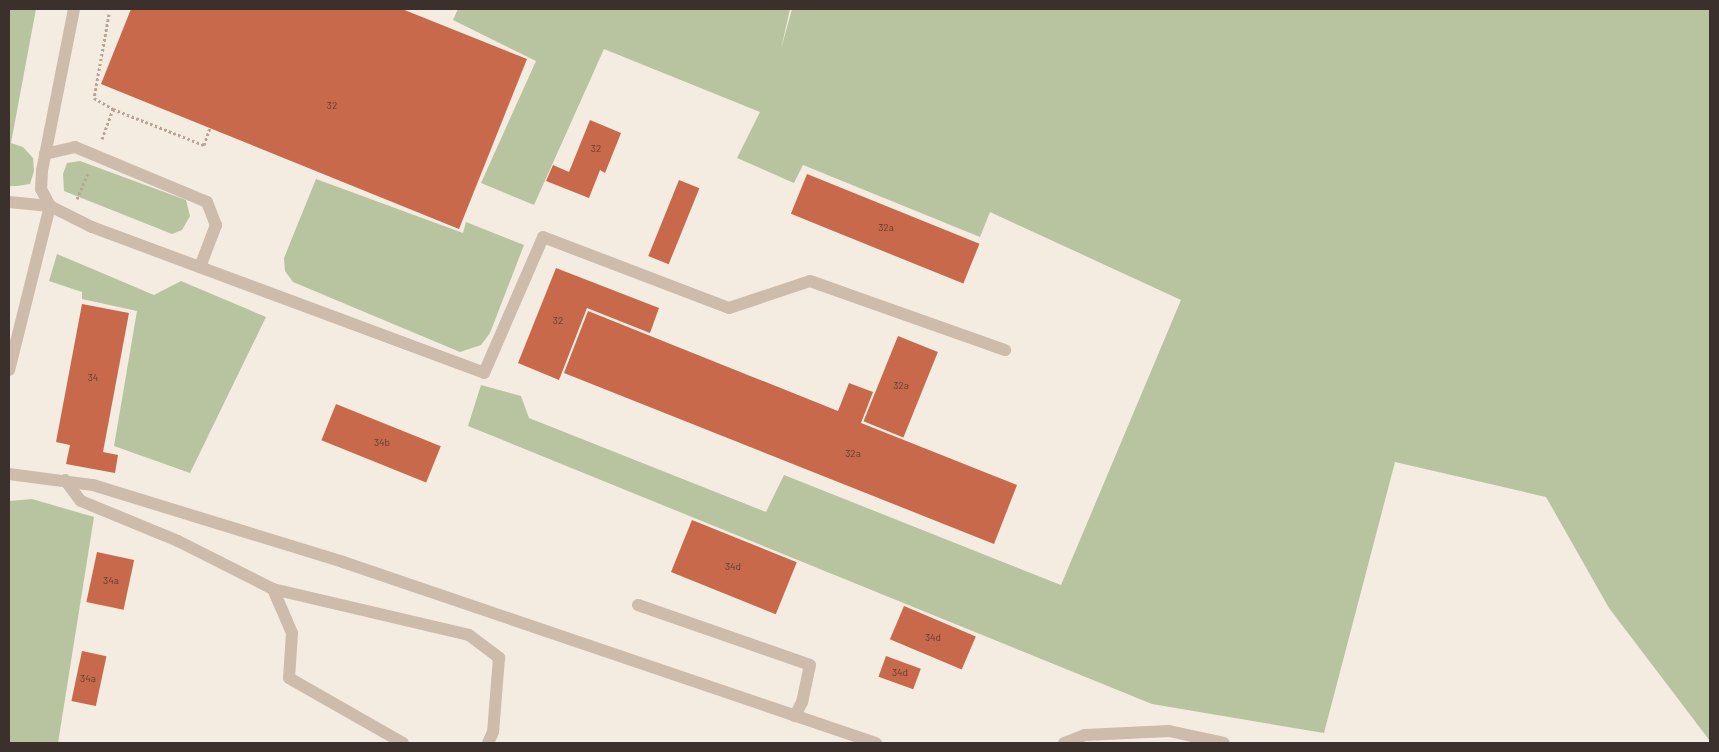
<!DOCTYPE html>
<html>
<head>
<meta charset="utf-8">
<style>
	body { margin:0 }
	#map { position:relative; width:1719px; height:752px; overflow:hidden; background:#f4ebe1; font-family:Barlow,sans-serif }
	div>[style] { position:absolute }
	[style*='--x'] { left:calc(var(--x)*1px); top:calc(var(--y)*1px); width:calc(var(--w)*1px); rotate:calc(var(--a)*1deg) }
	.green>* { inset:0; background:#b8c4a0 }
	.building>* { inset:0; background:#c8694b; transform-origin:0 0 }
	.path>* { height:3px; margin-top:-1.5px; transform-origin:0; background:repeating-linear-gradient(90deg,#b9a596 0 2.5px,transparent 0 5px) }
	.lane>* { height:12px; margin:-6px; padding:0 6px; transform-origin:6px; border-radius:6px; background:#cdbbac }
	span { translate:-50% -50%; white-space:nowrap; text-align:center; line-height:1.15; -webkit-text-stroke:4px #fbf5ee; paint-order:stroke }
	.number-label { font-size:10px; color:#5e3e33 }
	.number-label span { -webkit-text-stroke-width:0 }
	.frame { position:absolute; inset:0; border:10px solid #3b302b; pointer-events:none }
</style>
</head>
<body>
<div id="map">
	<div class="green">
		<div style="clip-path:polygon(9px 9px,36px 9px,11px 143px,23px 147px,33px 158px,34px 171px,30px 184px,17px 186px,9px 186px)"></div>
		<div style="clip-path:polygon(458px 9px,790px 9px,781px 49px,792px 9px,1710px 9px,1710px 741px,1609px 608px,1546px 497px,1395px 462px,1324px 733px,1152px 704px,468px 426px,481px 385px,521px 396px,529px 418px,766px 512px,784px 475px,1061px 585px,1181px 300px,990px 212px,980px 237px,803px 165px,794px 183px,737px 158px,760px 112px,604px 49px,534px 205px,481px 183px,536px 61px,453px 20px)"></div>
		<div style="clip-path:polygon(80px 161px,186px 200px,190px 216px,182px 230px,172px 234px,64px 191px,63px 174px,67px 163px)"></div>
		<div style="clip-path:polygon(316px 179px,463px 233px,466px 222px,524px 245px,490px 333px,481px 345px,460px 352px,293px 282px,285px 271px,284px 258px)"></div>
		<div style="clip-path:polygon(57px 254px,154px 295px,181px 281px,266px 317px,190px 473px,114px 446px,137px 311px,82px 299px,82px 292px,49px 281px)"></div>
		<div style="clip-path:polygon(32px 499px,94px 517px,58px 743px,9px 743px,9px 501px)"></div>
	</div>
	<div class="building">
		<div style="clip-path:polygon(131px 9px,402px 9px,527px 59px,459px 229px,101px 84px)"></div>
		<div style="clip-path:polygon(590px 120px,621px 133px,605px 173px,600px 170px,589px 198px,546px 181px,553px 165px,569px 172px)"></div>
		<div style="left:807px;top:174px;width:186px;height:43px;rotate:22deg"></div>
		<div style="left:679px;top:180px;width:22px;height:82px;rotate:22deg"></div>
		<div style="clip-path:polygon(556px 268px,659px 308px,650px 333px,587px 308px,559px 380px,518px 363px)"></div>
		<div style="clip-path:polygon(82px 304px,129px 313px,103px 452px,118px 455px,115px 473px,66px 464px,70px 445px,56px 442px)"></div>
		<div style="clip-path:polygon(588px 311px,838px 411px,849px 383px,873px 392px,861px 423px,1017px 485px,994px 544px,564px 373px)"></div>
		<div style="left:898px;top:336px;width:43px;height:92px;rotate:22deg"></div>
		<div style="left:336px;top:404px;width:113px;height:39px;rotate:22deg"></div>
		<div style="left:692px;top:520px;width:113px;height:56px;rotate:22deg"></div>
		<div style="left:97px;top:552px;width:38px;height:51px;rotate:12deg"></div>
		<div style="left:904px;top:606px;width:78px;height:36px;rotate:23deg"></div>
		<div style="left:82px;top:651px;width:25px;height:51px;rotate:12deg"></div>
		<div style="left:886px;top:656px;width:37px;height:22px;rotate:20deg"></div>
	</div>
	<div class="path">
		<div style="--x:109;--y:14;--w:85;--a:100.1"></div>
		<div style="--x:94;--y:98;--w:22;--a:30"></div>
		<div style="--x:102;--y:139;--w:32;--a:-70"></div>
		<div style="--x:113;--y:109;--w:98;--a:21.6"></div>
		<div style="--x:204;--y:145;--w:18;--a:-71"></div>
		<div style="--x:77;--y:199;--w:28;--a:-67"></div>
	</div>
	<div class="lane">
		<div style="--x:74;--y:9;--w:165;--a:101.2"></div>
		<div style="--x:42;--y:171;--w:18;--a:93"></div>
		<div style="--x:41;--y:189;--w:19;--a:62"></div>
		<div style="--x:50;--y:206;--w:47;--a:26.6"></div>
		<div style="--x:92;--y:227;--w:418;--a:20.4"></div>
		<div style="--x:484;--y:373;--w:148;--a:-66.5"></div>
		<div style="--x:543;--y:237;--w:199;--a:20.9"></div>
		<div style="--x:729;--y:308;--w:85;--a:-18.4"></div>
		<div style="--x:810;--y:281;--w:207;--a:19.5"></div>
		<div style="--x:45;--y:154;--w:31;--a:-13"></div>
		<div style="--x:75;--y:147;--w:143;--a:22.6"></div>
		<div style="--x:207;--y:202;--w:25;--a:69"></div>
		<div style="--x:216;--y:225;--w:45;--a:110.9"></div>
		<div style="--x:9;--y:202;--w:41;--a:5.6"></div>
		<div style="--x:50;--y:206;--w:169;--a:104"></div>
		<div style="--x:9;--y:474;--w:85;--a:7.5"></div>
		<div style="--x:93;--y:485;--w:262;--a:17.1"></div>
		<div style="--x:343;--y:562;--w:563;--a:18.76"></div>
		<div style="--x:65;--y:480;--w:26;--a:53"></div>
		<div style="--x:81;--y:501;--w:105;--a:22.4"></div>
		<div style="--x:178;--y:541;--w:106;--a:26.8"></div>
		<div style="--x:273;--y:589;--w:201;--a:13.2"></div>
		<div style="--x:469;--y:635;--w:38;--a:37"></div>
		<div style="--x:499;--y:658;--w:74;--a:94.6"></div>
		<div style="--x:493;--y:732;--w:12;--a:114"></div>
		<div style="--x:273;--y:589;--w:48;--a:66.6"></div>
		<div style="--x:292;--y:633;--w:45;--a:93.8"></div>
		<div style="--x:289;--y:678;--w:131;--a:29.7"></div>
		<div style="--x:638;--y:605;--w:182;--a:19.2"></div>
		<div style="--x:810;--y:665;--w:38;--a:102"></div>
		<div style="--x:802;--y:702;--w:16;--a:117"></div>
		<div style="--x:1064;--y:743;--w:22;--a:-21"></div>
		<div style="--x:1085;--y:735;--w:84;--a:-2.7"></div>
		<div style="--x:1169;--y:731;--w:56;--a:12.3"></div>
	</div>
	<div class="number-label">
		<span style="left:332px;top:106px">32</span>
		<span style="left:596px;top:149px">32</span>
		<span style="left:886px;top:228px">32a</span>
		<span style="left:558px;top:321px">32</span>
		<span style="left:93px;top:378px">34</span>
		<span style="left:901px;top:386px">32a</span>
		<span style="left:382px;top:443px">34b</span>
		<span style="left:853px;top:454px">32a</span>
		<span style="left:733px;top:567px">34d</span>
		<span style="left:111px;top:581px">34a</span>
		<span style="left:933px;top:638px">34d</span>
		<span style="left:900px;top:673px">34d</span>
		<span style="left:88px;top:679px">34a</span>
	</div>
	<div class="frame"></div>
</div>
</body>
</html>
